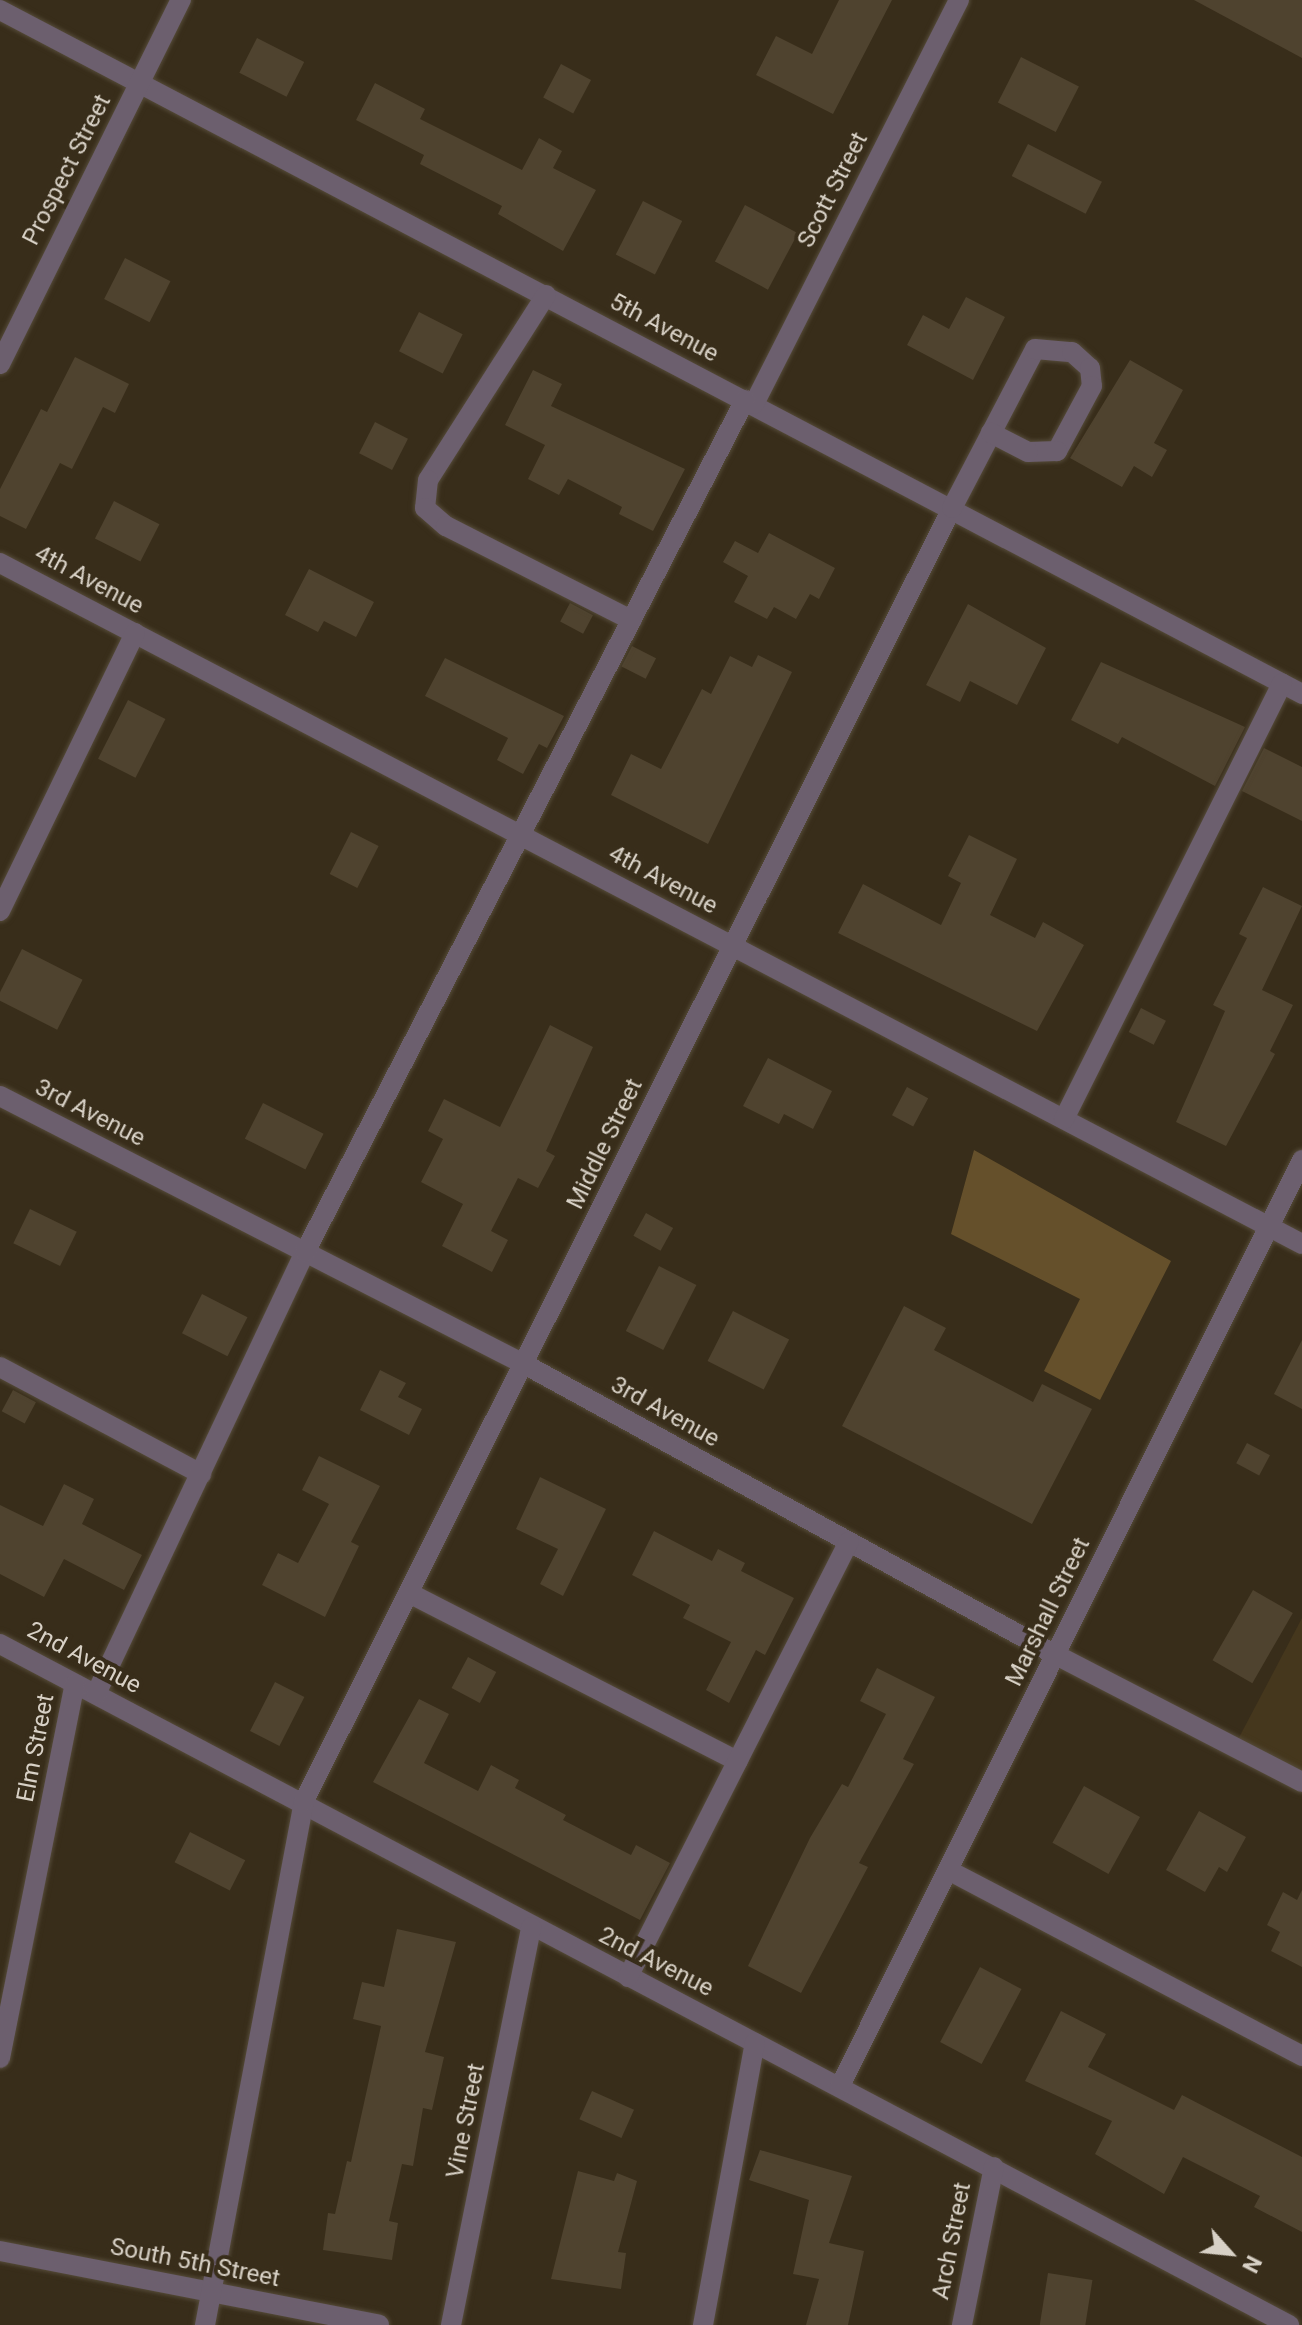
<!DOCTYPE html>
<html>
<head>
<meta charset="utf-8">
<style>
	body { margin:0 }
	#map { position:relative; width:1302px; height:2325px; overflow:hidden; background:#382d1a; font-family:Roboto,sans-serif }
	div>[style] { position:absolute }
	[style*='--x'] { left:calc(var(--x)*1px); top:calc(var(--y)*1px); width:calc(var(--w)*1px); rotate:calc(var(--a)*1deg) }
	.built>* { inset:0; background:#45371d }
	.green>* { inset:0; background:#65502b }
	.building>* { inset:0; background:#4f432f; transform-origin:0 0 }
	.roads { filter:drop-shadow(0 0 2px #554b39) drop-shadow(0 0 2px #554b39) }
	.minor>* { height:20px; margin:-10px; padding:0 10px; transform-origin:10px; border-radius:10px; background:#6c5f6e }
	span { translate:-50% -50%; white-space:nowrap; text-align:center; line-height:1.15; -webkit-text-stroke:8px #382d1a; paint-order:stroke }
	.street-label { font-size:24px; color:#d8d1c6 }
	.north { position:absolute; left:1190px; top:2213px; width:80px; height:80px; -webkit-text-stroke:6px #382d1a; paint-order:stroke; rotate:117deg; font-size:22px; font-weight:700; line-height:32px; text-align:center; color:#d8d1c6 }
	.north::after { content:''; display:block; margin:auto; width:28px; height:36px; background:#d8d1c6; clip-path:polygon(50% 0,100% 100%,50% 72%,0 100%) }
</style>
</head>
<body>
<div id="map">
	<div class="built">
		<div style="clip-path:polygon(1302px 1618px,1302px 1782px,1234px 1747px)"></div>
	</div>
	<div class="green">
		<div style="clip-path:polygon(974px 1150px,1171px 1261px,1100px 1400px,1044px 1371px,1080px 1299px,951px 1234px)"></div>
	</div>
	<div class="building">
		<div style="clip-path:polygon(839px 0,892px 0,833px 114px,756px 75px,776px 36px,812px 54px)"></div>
		<div style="clip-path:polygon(1194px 0,1302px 0,1302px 58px)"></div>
		<div style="left:257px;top:38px;width:53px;height:39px;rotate:27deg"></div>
		<div style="left:1021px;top:57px;width:65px;height:51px;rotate:27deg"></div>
		<div style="left:561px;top:64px;width:34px;height:38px;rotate:28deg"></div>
		<div style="clip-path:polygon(375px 83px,425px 109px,420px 119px,522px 170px,539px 138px,562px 151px,553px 168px,596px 190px,563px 251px,498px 214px,502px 206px,420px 164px,424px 155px,356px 120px)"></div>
		<div style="left:1028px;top:144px;width:83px;height:36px;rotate:27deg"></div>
		<div style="left:643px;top:201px;width:44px;height:60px;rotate:27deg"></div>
		<div style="left:745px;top:205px;width:60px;height:64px;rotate:28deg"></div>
		<div style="left:125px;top:258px;width:51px;height:46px;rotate:27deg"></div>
		<div style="clip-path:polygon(966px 297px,1005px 317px,973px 380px,907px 345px,923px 315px,949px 329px)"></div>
		<div style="left:419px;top:312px;width:49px;height:44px;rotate:27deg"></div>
		<div style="clip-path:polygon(75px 357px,129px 384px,115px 413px,103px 407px,72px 469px,60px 463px,26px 529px,0 516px,0 489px,41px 409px,47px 412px)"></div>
		<div style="clip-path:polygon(1130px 360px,1183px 390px,1154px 443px,1167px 450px,1152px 477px,1134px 466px,1122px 487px,1070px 458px)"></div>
		<div style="clip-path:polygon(533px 370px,562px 384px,551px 406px,685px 469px,653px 531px,619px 514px,622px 507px,568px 479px,559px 495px,528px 479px,545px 445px,505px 425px)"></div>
		<div style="left:375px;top:422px;width:37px;height:35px;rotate:27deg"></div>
		<div style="left:114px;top:501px;width:51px;height:42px;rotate:27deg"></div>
		<div style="clip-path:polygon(769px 533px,835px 568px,819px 599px,810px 594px,796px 619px,774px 607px,767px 619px,734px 602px,748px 576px,723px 562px,735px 541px,758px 553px)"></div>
		<div style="clip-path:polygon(309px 569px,374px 602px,356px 637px,324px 621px,318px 632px,285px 615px)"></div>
		<div style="left:570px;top:603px;width:26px;height:21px;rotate:28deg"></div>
		<div style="clip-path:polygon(968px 604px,1046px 648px,1017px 705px,970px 681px,960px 702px,926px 685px)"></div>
		<div style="left:632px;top:646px;width:27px;height:23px;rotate:27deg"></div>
		<div style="clip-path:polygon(758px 655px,792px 672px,708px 844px,611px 795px,631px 754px,661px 769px,702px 689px,711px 694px,730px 656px,752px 667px)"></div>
		<div style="clip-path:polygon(445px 658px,564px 716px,547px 748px,539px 744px,523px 774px,497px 760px,508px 738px,425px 696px)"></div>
		<div style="clip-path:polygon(1101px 662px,1245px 727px,1215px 786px,1122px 737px,1118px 744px,1071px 720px)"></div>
		<div style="left:128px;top:700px;width:42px;height:66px;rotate:27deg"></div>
		<div style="clip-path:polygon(1264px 748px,1302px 767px,1302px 821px,1242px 791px)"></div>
		<div style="left:351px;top:832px;width:31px;height:47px;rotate:27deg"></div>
		<div style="clip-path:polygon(969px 835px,1017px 859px,990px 915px,1035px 938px,1043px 922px,1084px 945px,1037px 1031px,838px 933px,863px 884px,941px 925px,961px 883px,948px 876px)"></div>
		<div style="clip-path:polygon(1263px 887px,1302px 906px,1262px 990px,1293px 1005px,1270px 1051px,1275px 1054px,1226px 1146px,1176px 1122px,1225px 1011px,1213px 1005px,1247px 938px,1239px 934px)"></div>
		<div style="left:22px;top:949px;width:68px;height:56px;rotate:27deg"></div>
		<div style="left:1141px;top:1008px;width:28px;height:27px;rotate:27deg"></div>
		<div style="clip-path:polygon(550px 1025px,593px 1047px,546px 1151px,555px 1156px,538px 1188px,518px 1178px,491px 1231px,508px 1240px,492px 1272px,442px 1246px,463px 1204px,421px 1182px,443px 1139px,428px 1131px,444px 1099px,500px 1127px)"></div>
		<div style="clip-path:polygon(768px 1058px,832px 1091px,813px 1129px,784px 1114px,779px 1124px,743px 1106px)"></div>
		<div style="left:907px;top:1087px;width:24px;height:32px;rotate:28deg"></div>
		<div style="left:263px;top:1103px;width:68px;height:40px;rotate:27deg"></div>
		<div style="left:30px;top:1209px;width:52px;height:38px;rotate:26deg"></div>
		<div style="left:646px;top:1213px;width:31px;height:26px;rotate:29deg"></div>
		<div style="left:659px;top:1266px;width:42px;height:73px;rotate:27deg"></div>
		<div style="left:202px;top:1294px;width:51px;height:44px;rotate:27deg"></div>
		<div style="clip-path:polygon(904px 1306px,946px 1328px,934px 1350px,1033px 1402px,1042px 1384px,1092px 1409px,1032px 1524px,842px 1426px)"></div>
		<div style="left:733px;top:1311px;width:63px;height:56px;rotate:27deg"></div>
		<div style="clip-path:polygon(1302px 1340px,1302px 1409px,1274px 1394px)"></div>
		<div style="clip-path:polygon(380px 1370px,406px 1383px,398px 1397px,422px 1409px,409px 1435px,360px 1410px)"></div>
		<div style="left:13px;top:1390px;width:26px;height:24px;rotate:28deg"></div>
		<div style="left:1247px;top:1443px;width:26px;height:23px;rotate:28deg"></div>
		<div style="clip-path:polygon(319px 1456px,380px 1486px,351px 1542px,359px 1546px,325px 1617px,262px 1585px,278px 1553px,298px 1563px,329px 1504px,302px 1490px)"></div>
		<div style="clip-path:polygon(540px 1477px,606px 1509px,563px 1596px,540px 1584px,558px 1549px,516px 1529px)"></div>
		<div style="clip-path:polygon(64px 1484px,94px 1499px,82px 1524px,142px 1555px,124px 1590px,64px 1559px,44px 1597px,0 1574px,0 1505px,43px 1526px)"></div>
		<div style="clip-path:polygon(654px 1531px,712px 1561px,718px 1549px,745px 1563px,741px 1571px,794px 1598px,765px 1655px,756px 1650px,729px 1703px,706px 1690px,731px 1642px,683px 1618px,690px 1605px,632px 1575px)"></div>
		<div style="left:1253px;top:1590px;width:46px;height:81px;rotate:30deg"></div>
		<div style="left:468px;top:1657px;width:32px;height:35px;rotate:28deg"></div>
		<div style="clip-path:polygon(877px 1668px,935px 1697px,903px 1759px,914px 1764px,859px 1863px,868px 1867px,801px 1993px,748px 1966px,810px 1838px,842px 1784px,848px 1787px,886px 1714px,860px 1701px)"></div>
		<div style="left:275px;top:1682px;width:33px;height:55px;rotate:27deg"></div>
		<div style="clip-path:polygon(419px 1699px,449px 1714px,424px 1763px,478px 1791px,491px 1765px,519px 1780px,515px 1788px,566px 1815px,563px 1820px,631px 1855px,636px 1845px,670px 1863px,640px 1920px,373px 1782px)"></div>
		<div style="left:1084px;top:1786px;width:64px;height:65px;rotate:29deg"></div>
		<div style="clip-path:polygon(1199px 1811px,1246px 1837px,1227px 1872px,1219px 1867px,1205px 1892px,1166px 1870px)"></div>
		<div style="left:190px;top:1832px;width:62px;height:34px;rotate:27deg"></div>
		<div style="clip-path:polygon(1302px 1890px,1302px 1967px,1271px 1951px,1280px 1932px,1267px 1925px,1283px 1892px,1297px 1900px)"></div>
		<div style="clip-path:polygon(397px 1929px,456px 1942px,425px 2052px,444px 2057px,432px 2110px,423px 2108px,413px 2166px,402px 2164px,389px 2221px,398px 2223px,392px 2260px,323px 2250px,328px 2213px,335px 2214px,347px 2161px,351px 2162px,381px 2026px,353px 2019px,362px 1982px,384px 1987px)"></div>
		<div style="left:980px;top:1967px;width:47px;height:85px;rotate:28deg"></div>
		<div style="clip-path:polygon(1061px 2011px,1106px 2034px,1088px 2067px,1174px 2110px,1182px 2095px,1302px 2157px,1302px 2232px,1254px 2207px,1260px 2196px,1183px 2157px,1164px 2194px,1095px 2154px,1112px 2121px,1025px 2081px)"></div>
		<div style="left:592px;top:2091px;width:46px;height:31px;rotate:24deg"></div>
		<div style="clip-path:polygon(760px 2150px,852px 2176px,829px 2243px,864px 2251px,848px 2325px,806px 2325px,819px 2279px,793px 2274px,809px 2200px,749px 2180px)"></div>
		<div style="clip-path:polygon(578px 2171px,614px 2181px,617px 2173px,637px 2181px,618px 2252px,626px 2253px,621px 2289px,551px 2279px)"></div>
		<div style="left:1048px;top:2273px;width:45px;height:53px;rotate:9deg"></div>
	</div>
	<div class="roads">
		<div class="minor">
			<div style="--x:0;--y:10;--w:1471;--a:27.71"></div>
			<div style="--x:546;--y:295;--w:219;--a:122.5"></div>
			<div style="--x:428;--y:480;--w:28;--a:96"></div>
			<div style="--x:425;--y:508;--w:28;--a:41"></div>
			<div style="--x:446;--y:526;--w:208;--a:26.9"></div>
			<div style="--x:0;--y:364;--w:407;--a:-63.6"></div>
			<div style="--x:754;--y:404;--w:453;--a:-63.1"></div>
			<div style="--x:0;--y:563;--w:1469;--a:27.61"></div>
			<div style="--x:0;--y:911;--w:309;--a:-64.1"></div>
			<div style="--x:0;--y:1096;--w:591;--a:27.09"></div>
			<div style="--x:526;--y:1365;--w:604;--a:28.69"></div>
			<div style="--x:1056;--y:1655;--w:277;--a:27.3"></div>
			<div style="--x:1064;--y:1119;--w:487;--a:-63.4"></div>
			<div style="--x:0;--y:1367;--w:228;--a:28"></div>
			<div style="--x:409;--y:1593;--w:369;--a:27.1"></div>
			<div style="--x:0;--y:1644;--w:1458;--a:27.85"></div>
			<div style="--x:96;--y:1694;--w:489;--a:-64.7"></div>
			<div style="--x:305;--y:1252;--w:959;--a:-62.69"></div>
			<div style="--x:948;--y:1870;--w:400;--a:27.7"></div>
			<div style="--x:628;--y:1977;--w:488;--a:-63.1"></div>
			<div style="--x:0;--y:2058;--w:381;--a:-78.7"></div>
			<div style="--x:840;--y:2086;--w:1035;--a:-63.48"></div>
			<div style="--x:0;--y:2251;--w:386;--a:11"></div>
			<div style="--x:205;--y:2325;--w:533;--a:-79.3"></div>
			<div style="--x:304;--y:1801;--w:1446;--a:-63.38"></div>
			<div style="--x:952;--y:508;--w:179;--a:-62.4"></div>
			<div style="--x:1035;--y:349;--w:37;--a:5"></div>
			<div style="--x:1072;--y:352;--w:24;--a:42"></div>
			<div style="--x:1090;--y:368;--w:18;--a:84"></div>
			<div style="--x:1092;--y:386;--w:74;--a:118.3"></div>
			<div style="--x:1057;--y:451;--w:29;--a:178"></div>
			<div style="--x:1028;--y:452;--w:42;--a:-152.8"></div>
			<div style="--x:451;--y:2325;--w:406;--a:-78.6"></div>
			<div style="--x:703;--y:2325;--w:287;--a:-79.6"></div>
			<div style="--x:962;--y:2325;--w:161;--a:-78.6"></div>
		</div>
	</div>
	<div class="street-label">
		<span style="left:67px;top:170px;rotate:-63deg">Prospect Street</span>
		<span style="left:833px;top:190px;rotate:-63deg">Scott Street</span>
		<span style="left:664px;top:328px;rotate:28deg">5th Avenue</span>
		<span style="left:89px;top:580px;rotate:28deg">4th Avenue</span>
		<span style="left:663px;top:880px;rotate:28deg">4th Avenue</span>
		<span style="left:90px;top:1113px;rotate:27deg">3rd Avenue</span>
		<span style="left:605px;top:1144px;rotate:-64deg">Middle Street</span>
		<span style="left:665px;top:1412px;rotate:29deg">3rd Avenue</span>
		<span style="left:1048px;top:1612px;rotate:-64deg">Marshall Street</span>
		<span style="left:84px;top:1658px;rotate:28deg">2nd Avenue</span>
		<span style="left:36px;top:1748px;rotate:-79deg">Elm Street</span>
		<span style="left:656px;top:1962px;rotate:27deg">2nd Avenue</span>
		<span style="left:466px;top:2121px;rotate:-79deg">Vine Street</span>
		<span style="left:952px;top:2241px;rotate:-79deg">Arch Street</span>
		<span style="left:195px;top:2263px;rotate:11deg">South 5th Street</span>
	</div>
	<div class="north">N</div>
</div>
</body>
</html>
